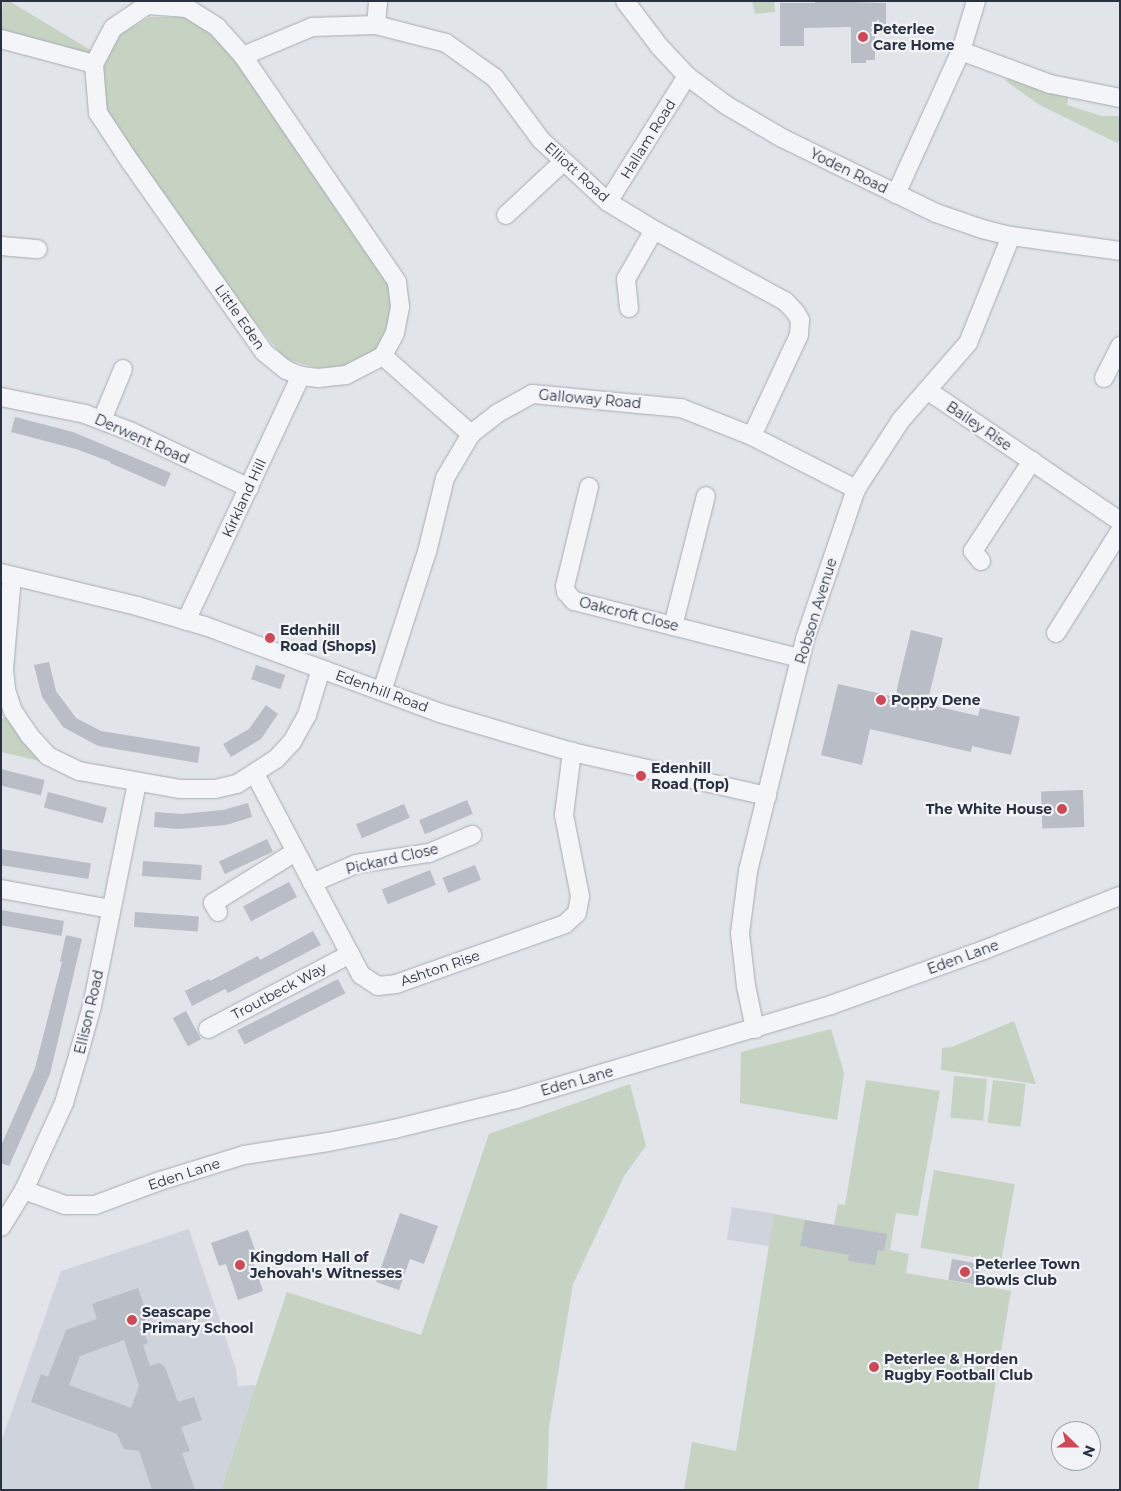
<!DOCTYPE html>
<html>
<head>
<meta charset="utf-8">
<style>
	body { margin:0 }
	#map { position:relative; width:1121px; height:1491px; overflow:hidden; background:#e1e4e9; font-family:Montserrat,sans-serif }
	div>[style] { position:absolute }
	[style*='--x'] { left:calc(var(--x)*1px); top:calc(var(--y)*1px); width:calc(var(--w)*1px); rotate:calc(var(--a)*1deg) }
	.built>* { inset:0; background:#cfd3db; transform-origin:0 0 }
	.green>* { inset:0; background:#c6d3c2; transform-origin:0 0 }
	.building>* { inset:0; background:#b8bdc6; transform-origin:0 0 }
	.roads { filter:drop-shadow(0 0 1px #a6abb3) drop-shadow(0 0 1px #a6abb3) }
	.minor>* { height:18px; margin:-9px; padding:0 9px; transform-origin:9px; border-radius:9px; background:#f4f5f8 }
	.dots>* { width:14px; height:14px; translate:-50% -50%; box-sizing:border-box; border:2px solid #f1f3f7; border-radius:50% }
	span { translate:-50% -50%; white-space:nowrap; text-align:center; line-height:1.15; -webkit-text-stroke:4.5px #f1f3f7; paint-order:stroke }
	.poi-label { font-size:14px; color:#2a3141; font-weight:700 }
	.left { translate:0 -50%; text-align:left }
	.right { translate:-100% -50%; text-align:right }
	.street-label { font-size:14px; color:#2a3141 }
	.frame { position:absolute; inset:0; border:2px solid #2a3141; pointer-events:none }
	.north { position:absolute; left:1051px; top:1421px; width:50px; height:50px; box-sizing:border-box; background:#f1f3f7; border:1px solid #a1a5ae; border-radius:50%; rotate:112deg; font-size:14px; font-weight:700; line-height:20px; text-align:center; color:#2a3141 }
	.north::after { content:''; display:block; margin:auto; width:18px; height:22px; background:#cc4956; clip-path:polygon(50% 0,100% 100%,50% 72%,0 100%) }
</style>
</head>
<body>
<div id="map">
	<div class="built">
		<div style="left:732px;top:1207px;width:43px;height:33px;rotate:9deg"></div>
		<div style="clip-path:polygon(189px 1229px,236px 1369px,238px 1386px,256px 1385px,221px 1490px,1px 1490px,1px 1442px,61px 1271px)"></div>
	</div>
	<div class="green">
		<div style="clip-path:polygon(3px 1px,9px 1px,92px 51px,90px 55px,1px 32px)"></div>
		<div style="clip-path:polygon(752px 1px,774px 1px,775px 12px,755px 14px)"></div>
		<div style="clip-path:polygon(149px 17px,182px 17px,215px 31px,393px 286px,391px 331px,371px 358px,331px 372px,285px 359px,246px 311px,107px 114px,102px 71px,118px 36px)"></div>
		<div style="clip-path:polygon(1010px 76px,1069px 94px,1067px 105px,1101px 116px,1120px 116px,1120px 138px,1117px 143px,1038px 104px,1006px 81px)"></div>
		<div style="clip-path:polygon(6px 717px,48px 763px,1px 752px,1px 719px)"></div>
		<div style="clip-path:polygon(1014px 1021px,1036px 1084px,941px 1070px,942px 1048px,952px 1047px)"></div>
		<div style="clip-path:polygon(831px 1029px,844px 1073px,837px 1120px,740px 1103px,741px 1052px)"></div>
		<div style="left:954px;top:1076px;width:33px;height:42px;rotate:5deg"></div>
		<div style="clip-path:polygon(866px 1080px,940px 1091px,918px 1216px,896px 1213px,890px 1250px,909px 1254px,906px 1273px,1011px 1291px,978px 1490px,684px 1490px,692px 1442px,736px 1451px,774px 1214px,834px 1225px,838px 1204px,845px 1205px)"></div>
		<div style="left:993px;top:1080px;width:33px;height:43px;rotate:7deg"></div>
		<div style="clip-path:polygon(630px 1084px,646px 1146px,624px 1176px,573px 1284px,549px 1427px,547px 1490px,221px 1490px,287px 1292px,421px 1335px,489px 1134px)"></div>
		<div style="left:934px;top:1170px;width:82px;height:79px;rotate:10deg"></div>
	</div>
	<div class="building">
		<div style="clip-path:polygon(815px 1px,886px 3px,886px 24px,875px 24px,875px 60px,866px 60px,866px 63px,851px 63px,851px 27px,804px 28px,804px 46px,780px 46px,780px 3px,815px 3px)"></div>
		<div style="clip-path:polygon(15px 417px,73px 432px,171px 473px,165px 487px,110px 463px,111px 462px,76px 449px,11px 432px)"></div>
		<div style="clip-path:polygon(911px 630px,943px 638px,927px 704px,978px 716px,980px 708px,1020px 717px,1011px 755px,972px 746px,971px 752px,870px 729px,862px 765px,821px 755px,838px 684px,895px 697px)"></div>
		<div style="clip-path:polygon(49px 662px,56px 691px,76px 718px,101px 731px,200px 747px,198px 763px,98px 746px,63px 727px,42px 697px,34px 665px)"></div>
		<div style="left:256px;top:665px;width:31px;height:15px;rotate:19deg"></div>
		<div style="clip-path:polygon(266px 705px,278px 714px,261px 739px,231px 757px,223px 744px,249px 729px)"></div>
		<div style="left:1px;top:769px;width:45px;height:16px;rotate:14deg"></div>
		<div style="left:1083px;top:790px;width:37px;height:42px;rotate:88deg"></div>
		<div style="left:48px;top:792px;width:61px;height:16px;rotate:15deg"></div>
		<div style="left:467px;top:800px;width:15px;height:52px;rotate:67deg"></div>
		<div style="clip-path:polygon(248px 803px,252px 817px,226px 825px,179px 829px,154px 827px,155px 812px,181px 814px,223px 810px)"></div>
		<div style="left:404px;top:804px;width:15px;height:52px;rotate:67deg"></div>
		<div style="left:267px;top:839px;width:14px;height:53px;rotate:65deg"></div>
		<div style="left:1px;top:849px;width:91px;height:16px;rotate:9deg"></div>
		<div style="left:143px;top:861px;width:59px;height:15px;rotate:4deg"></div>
		<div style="left:475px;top:865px;width:16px;height:35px;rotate:68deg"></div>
		<div style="left:430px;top:870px;width:16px;height:52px;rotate:68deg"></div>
		<div style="left:289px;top:882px;width:17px;height:52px;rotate:62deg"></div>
		<div style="left:1px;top:910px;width:64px;height:15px;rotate:10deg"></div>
		<div style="left:135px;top:912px;width:64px;height:15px;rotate:4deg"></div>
		<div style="clip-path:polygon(313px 931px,321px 945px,228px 993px,225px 989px,192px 1006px,185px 991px,209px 979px,210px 981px,258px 956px,260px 960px)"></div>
		<div style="clip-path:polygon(66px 935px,82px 939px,50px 1074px,9px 1166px,1px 1163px,1px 1146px,35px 1068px,62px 962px,60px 961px)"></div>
		<div style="left:338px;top:979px;width:16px;height:113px;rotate:63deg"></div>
		<div style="left:186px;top:1011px;width:32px;height:15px;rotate:62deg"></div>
		<div style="clip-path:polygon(400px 1213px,438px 1226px,424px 1264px,410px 1259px,399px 1290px,376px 1282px)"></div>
		<div style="clip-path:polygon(805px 1220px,887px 1234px,884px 1251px,878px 1250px,875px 1265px,848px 1261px,849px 1255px,800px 1246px)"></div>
		<div style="clip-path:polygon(248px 1230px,256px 1253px,251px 1255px,263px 1291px,238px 1300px,226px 1264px,219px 1266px,211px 1243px)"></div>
		<div style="left:952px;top:1259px;width:29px;height:21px;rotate:10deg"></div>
		<div style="clip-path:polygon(evenodd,138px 1288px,151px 1325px,150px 1331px,144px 1333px,148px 1343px,143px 1345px,150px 1366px,159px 1363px,165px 1367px,178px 1402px,194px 1397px,202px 1420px,181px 1427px,190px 1451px,182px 1453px,195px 1490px,152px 1490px,139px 1451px,124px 1449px,117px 1434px,31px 1402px,41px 1374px,48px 1377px,66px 1330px,97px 1319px,92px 1304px,138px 1288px,124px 1340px,139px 1386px,131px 1408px,69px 1385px,80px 1356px,124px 1340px)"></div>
	</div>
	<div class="roads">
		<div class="minor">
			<div style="--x:625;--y:1;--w:56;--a:52.9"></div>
			<div style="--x:659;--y:46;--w:41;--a:47"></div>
			<div style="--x:687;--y:76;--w:49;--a:36.6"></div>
			<div style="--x:726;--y:105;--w:65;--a:30.5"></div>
			<div style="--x:782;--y:138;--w:171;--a:26"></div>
			<div style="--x:936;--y:213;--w:49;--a:19.2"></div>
			<div style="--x:982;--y:229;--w:30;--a:14"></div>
			<div style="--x:1011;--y:236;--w:110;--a:7.8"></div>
			<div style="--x:147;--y:5;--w:40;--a:4.3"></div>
			<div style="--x:187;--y:8;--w:36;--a:32"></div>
			<div style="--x:217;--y:27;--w:39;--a:48"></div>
			<div style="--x:243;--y:56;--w:273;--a:55.7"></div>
			<div style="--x:397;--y:282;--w:25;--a:83"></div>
			<div style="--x:400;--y:307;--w:26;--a:101"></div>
			<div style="--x:395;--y:333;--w:26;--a:118"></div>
			<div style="--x:383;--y:356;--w:42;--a:152.8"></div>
			<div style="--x:346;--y:375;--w:28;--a:174"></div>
			<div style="--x:318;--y:378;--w:17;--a:-173"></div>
			<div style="--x:301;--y:376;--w:16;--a:-158"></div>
			<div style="--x:286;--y:370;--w:28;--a:-141"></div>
			<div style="--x:264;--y:352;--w:231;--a:-125.1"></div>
			<div style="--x:131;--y:163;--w:60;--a:-123.4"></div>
			<div style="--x:98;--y:113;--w:49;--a:-94.7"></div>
			<div style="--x:94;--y:64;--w:41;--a:-62.2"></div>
			<div style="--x:113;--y:28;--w:41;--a:-34.1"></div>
			<div style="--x:376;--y:25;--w:24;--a:-85"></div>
			<div style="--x:1;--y:39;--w:96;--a:15"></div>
			<div style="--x:961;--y:51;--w:95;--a:20.3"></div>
			<div style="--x:1050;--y:84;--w:71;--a:11.3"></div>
			<div style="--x:243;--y:56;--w:75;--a:-22.8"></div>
			<div style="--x:312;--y:27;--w:64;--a:-1.8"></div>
			<div style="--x:376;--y:25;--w:72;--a:14.4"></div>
			<div style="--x:446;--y:43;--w:60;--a:35.5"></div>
			<div style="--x:495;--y:78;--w:77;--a:53.4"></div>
			<div style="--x:541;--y:140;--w:91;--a:42.8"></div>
			<div style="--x:608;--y:202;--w:54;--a:31.3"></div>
			<div style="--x:654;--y:230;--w:149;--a:28.5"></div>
			<div style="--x:785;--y:301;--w:16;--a:47"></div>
			<div style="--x:796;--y:313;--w:8;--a:60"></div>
			<div style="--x:800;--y:320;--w:15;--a:94"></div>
			<div style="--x:799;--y:335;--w:111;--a:115"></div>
			<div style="--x:896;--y:194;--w:157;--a:-65.6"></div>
			<div style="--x:961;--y:51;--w:52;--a:-73.3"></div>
			<div style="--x:608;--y:202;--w:149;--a:-57.9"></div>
			<div style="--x:506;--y:215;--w:78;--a:-42.9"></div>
			<div style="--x:1;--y:246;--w:37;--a:5"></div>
			<div style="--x:629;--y:308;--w:29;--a:-96"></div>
			<div style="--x:626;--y:279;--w:56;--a:-60.3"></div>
			<div style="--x:383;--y:356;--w:118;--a:41.6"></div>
			<div style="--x:1104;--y:378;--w:36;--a:-63"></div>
			<div style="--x:927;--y:390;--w:233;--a:34.2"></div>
			<div style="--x:1;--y:397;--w:86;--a:11.4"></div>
			<div style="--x:85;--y:414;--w:50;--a:21"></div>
			<div style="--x:132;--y:432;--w:130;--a:25.6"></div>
			<div style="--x:102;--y:420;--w:55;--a:-67.6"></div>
			<div style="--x:589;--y:487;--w:102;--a:103.6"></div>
			<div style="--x:565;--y:586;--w:6;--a:81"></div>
			<div style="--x:566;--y:592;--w:12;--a:48"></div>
			<div style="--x:574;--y:601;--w:233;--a:14.2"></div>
			<div style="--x:981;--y:561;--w:13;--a:-129"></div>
			<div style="--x:973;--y:551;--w:108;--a:-56.8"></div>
			<div style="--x:1;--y:573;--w:140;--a:13.6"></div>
			<div style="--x:137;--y:606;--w:71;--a:16.4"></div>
			<div style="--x:205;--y:626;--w:251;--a:20.3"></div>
			<div style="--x:440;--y:713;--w:138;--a:16.5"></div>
			<div style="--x:572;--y:752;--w:200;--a:12.7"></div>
			<div style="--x:12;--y:576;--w:94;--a:94.9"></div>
			<div style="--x:4;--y:670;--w:20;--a:84"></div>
			<div style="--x:6;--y:690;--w:22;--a:72"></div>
			<div style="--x:13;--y:711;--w:29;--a:56"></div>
			<div style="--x:29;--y:735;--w:28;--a:48"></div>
			<div style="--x:48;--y:756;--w:34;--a:26"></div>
			<div style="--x:79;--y:771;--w:103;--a:10.1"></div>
			<div style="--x:180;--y:789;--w:35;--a:0"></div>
			<div style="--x:215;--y:789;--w:23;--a:-13"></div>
			<div style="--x:237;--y:784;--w:46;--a:-32.7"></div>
			<div style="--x:276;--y:759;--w:23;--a:-47"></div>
			<div style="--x:292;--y:742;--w:31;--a:-61"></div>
			<div style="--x:307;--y:715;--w:48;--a:-73.1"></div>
			<div style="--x:186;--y:621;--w:271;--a:-64.9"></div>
			<div style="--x:673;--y:626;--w:134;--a:-75.8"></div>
			<div style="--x:1056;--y:633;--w:120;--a:-57.9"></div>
			<div style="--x:382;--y:691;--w:146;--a:-72.1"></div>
			<div style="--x:427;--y:552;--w:76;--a:-76.3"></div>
			<div style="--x:445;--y:478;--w:51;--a:-59.4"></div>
			<div style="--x:471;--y:434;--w:34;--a:-38"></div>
			<div style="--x:498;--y:413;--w:39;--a:-29"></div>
			<div style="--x:532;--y:394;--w:150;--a:5.4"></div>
			<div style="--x:681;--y:408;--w:76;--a:21.5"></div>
			<div style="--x:752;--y:436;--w:117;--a:27"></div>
			<div style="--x:255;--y:774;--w:227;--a:62.2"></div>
			<div style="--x:361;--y:975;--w:20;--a:33"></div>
			<div style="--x:378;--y:986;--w:18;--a:-6"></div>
			<div style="--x:396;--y:984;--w:179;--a:-19.5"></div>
			<div style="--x:565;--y:924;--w:16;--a:-43"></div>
			<div style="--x:577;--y:913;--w:17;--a:-80"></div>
			<div style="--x:580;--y:896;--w:83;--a:-101.2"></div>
			<div style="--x:564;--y:815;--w:64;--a:-82.8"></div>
			<div style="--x:312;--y:883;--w:48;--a:-23.4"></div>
			<div style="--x:356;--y:864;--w:74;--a:-8.6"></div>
			<div style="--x:429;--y:853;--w:47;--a:-22.7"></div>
			<div style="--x:1;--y:889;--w:112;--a:10.3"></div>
			<div style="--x:218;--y:912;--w:10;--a:-119"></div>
			<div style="--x:213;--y:903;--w:97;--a:-31.9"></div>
			<div style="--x:208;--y:1029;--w:161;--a:-27.8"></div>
			<div style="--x:755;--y:1029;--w:44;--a:-101.8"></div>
			<div style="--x:746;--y:986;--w:53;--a:-96.5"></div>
			<div style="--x:740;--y:933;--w:63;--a:-82.6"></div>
			<div style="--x:748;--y:871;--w:239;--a:-76.2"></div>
			<div style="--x:805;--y:639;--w:158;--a:-71.2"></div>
			<div style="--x:856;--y:489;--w:82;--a:-56.9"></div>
			<div style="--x:901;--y:420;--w:102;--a:-49"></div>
			<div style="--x:968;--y:343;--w:115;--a:-68.1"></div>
			<div style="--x:24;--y:1190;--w:44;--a:20.1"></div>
			<div style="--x:65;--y:1205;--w:30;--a:0"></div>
			<div style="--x:95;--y:1205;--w:69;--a:-20.3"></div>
			<div style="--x:160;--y:1181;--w:88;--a:-17.2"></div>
			<div style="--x:244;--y:1155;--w:85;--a:-8.8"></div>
			<div style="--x:328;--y:1142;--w:67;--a:-11.1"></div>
			<div style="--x:394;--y:1129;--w:126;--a:-13.8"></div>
			<div style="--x:516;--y:1099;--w:329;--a:-16.6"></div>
			<div style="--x:831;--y:1005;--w:163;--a:-19.8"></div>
			<div style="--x:984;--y:950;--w:146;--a:-21.7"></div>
			<div style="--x:1;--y:1227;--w:44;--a:-58.1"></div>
			<div style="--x:24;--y:1190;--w:96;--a:-65.3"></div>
			<div style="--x:64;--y:1103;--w:49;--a:-73.4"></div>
			<div style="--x:78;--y:1056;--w:52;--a:-74.4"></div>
			<div style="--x:92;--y:1006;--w:228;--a:-78.6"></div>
		</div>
	</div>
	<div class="dots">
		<div style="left:863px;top:37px;background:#cc4956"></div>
		<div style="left:270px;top:638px;background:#cc4956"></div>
		<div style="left:881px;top:700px;background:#cc4956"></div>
		<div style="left:641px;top:776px;background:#cc4956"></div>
		<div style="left:1062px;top:809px;background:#cc4956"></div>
		<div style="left:240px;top:1265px;background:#cc4956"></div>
		<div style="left:965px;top:1272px;background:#cc4956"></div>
		<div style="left:132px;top:1320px;background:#cc4956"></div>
		<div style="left:874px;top:1367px;background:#cc4956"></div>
	</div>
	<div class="poi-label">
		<span class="left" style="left:873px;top:37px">Peterlee<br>Care Home</span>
		<span class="left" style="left:280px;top:638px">Edenhill<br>Road (Shops)</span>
		<span class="left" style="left:891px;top:700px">Poppy Dene</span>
		<span class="left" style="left:651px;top:776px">Edenhill<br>Road (Top)</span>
		<span class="right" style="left:1052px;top:809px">The White House</span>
		<span class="left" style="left:250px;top:1265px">Kingdom Hall of<br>Jehovah's Witnesses</span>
		<span class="left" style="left:975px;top:1272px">Peterlee Town<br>Bowls Club</span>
		<span class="left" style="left:142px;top:1320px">Seascape<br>Primary School</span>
		<span class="left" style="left:884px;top:1367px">Peterlee &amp; Horden<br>Rugby Football Club</span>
	</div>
	<div class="street-label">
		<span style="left:648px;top:139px;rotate:-58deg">Hallam Road</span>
		<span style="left:849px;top:171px;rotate:26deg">Yoden Road</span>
		<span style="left:577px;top:172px;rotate:42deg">Elliott Road</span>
		<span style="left:240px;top:317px;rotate:55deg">Little Eden</span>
		<span style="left:590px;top:399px;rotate:5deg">Galloway Road</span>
		<span style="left:979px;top:426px;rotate:34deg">Bailey Rise</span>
		<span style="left:142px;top:439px;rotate:24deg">Derwent Road</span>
		<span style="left:244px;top:498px;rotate:-65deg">Kirkland Hill</span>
		<span style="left:816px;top:611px;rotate:-73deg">Robson Avenue</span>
		<span style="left:629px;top:614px;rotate:14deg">Oakcroft Close</span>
		<span style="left:382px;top:691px;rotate:20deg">Edenhill Road</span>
		<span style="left:392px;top:859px;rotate:-13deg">Pickard Close</span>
		<span style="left:963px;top:957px;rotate:-20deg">Eden Lane</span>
		<span style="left:440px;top:968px;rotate:-19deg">Ashton Rise</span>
		<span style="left:279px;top:991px;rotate:-28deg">Troutbeck Way</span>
		<span style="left:89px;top:1012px;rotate:-77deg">Ellison Road</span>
		<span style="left:577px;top:1081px;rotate:-16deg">Eden Lane</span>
		<span style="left:184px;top:1174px;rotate:-18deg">Eden Lane</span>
	</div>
	<div class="frame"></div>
	<div class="north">N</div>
</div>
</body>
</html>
